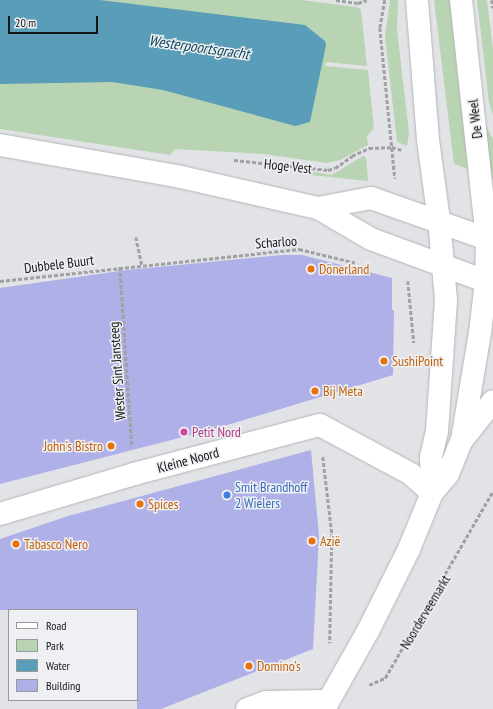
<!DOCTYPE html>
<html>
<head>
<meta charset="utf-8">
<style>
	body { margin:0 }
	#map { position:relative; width:493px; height:709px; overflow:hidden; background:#e1e3e6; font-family:"PT Sans Narrow",sans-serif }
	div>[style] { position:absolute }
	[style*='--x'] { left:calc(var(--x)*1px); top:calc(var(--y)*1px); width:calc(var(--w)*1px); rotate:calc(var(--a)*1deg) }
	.green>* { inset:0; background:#b9d4b2 }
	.water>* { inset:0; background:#5a9db8 }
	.building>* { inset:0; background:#aeb0e7 }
	.path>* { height:2.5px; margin-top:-1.25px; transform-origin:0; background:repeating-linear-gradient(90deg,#9fa1a3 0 4px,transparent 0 6px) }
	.roads { filter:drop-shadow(0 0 1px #b3b6b8) drop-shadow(0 0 1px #b3b6b8) }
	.pedestrian>* { height:22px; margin:-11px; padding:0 11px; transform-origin:11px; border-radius:11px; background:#fff }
	.minor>* { height:22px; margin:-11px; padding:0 11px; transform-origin:11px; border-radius:11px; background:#fff }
	.tertiary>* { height:22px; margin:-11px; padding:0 11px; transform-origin:11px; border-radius:11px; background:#fff }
	.dots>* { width:11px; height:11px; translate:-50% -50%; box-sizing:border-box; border:2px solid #eef0f3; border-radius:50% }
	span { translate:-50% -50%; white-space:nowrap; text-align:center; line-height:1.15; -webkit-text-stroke:3px #eef0f3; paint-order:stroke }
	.street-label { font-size:14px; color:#151617 }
	.food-label { font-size:14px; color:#c56008 }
	.left { translate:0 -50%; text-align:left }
	.right { translate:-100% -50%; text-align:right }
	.hotel-label { font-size:14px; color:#b23c85 }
	.shop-label { font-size:14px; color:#366cbe }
	.water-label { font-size:15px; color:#0a4659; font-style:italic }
	.legend { position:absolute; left:8px; top:609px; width:130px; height:92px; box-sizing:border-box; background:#eef0f3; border:1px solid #97999b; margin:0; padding:5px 7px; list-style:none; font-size:12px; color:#151617 }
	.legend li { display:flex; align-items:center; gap:8px; height:20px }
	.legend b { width:20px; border:1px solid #97999b }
	.scale { position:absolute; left:8px; top:16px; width:90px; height:18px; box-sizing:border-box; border:2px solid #151617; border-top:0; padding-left:5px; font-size:12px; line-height:14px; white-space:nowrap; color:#151617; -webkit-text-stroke:3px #eef0f3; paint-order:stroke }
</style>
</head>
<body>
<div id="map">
	<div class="green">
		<div style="clip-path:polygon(0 0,301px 0,357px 7px,361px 10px,367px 66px,326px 62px,325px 66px,368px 70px,374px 128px,367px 136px,368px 145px,340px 160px,327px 163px,263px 154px,175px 149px,170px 155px,0 129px)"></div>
		<div style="clip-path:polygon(390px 0,398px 0,397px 30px,409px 133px,407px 146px,397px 142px,385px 36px)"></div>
		<div style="clip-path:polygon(434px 0,452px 0,471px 170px,454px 164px)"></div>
		<div style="clip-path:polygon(477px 0,487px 0,493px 49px,493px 115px,489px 102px)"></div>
		<div style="clip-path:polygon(484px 123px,493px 139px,493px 179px,491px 178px)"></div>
		<div style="clip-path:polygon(363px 156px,366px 157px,368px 181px,311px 175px,312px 172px,332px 175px)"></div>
	</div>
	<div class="water">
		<div style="clip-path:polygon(0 0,100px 0,305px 25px,325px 41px,326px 45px,310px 122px,295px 126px,163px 90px,112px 82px,0 84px)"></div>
	</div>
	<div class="building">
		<div style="clip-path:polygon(282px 255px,302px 255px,392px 278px,392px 310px,394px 310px,393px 375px,214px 429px,0 484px,0 288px,127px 270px)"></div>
		<div style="clip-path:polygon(311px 450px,319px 536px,313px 649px,161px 709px,137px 709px,137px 610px,0 610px,0 539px,68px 516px)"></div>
	</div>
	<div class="path">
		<div style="--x:336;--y:0;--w:22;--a:8"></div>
		<div style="--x:358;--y:3;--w:9;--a:-18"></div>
		<div style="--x:385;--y:0;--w:28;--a:100"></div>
		<div style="--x:380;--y:28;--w:151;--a:84.3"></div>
		<div style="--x:492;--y:0;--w:8;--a:83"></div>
		<div style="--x:234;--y:160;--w:95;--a:6.1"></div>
		<div style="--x:328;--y:170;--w:7;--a:-16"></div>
		<div style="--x:335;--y:168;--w:21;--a:-35"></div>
		<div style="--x:352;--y:156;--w:19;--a:-25"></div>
		<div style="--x:369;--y:148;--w:23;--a:-2"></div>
		<div style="--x:392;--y:147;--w:10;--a:17"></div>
		<div style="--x:136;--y:237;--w:29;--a:78"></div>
		<div style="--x:120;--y:267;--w:180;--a:86.2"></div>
		<div style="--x:0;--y:281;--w:301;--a:-6.1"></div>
		<div style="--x:299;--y:249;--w:60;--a:13.6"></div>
		<div style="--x:408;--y:281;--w:62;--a:84.5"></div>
		<div style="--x:323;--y:457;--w:78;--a:83.3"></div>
		<div style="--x:332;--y:534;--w:109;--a:91.1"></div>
		<div style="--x:369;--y:685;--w:17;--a:-24"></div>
		<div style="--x:385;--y:678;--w:216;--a:-60"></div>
	</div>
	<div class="roads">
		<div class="pedestrian">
			<div style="--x:0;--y:514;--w:140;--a:-16.6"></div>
			<div style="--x:134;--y:474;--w:192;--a:-14.8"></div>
			<div style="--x:320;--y:425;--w:103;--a:28.3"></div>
			<div style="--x:411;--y:474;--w:28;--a:42"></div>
		</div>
		<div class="minor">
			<div style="--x:247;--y:709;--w:20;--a:-20"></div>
			<div style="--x:266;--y:702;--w:62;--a:-0.9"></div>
		</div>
		<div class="tertiary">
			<div style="--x:417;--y:0;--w:140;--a:85.5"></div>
			<div style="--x:428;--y:140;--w:81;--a:82.2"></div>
			<div style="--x:439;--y:220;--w:80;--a:85"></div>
			<div style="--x:446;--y:300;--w:131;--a:93.9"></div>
			<div style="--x:437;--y:431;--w:26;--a:103"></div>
			<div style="--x:431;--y:456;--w:37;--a:88"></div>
			<div style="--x:0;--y:145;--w:184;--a:10"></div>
			<div style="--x:181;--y:177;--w:140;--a:12.8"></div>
			<div style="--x:318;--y:208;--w:61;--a:30.3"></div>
			<div style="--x:371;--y:239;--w:130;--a:20.2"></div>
			<div style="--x:318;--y:208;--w:54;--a:-10.7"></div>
			<div style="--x:371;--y:198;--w:129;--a:19.4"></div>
			<div style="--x:463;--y:439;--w:48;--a:-51.7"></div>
			<div style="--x:324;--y:709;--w:90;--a:-60.6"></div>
			<div style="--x:368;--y:631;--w:92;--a:-63.4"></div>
			<div style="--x:409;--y:549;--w:61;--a:-67.7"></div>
			<div style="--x:432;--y:493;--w:25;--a:-50"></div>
			<div style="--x:448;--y:474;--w:37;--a:-68"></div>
			<div style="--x:462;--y:440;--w:109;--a:-80.5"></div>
			<div style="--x:480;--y:333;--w:52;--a:-83.4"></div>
			<div style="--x:486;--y:281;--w:42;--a:-88.6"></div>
			<div style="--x:487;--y:239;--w:240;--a:-96.2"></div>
		</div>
	</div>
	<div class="dots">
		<div style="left:311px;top:269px;background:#e8710a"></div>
		<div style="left:384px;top:361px;background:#e8710a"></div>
		<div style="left:315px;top:391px;background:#e8710a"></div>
		<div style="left:184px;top:432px;background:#d1479c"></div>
		<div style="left:111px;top:446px;background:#e8710a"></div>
		<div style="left:227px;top:495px;background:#3f7fe0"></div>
		<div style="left:140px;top:504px;background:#e8710a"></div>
		<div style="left:312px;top:541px;background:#e8710a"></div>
		<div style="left:16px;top:544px;background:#e8710a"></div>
		<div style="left:249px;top:666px;background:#e8710a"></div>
	</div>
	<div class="street-label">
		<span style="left:475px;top:119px;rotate:-97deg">De Weel</span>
		<span style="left:288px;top:166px;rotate:6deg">Hoge Vest</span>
		<span style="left:276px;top:242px;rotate:-4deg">Scharloo</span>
		<span style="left:59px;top:264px;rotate:-7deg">Dubbele Buurt</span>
		<span style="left:117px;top:371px;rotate:-94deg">Wester Sint Jansteeg</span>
		<span style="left:188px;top:460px;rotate:-15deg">Kleine Noord</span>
		<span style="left:425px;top:612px;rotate:-59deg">Noorderveemarkt</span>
	</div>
	<div class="food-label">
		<span class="left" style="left:319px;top:269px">Dönerland</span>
		<span class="left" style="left:392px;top:361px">SushiPoint</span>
		<span class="left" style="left:323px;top:391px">Bij Meta</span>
		<span class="right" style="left:103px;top:446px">John's Bistro</span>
		<span class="left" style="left:148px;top:504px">Spices</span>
		<span class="left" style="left:320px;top:541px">Azië</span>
		<span class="left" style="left:24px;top:544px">Tabasco Nero</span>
		<span class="left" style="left:257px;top:666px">Domino's</span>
	</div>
	<div class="hotel-label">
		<span class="left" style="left:192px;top:432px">Petit Nord</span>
	</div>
	<div class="shop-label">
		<span class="left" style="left:235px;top:495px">Smit Brandhoff<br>2 Wielers</span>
	</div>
	<div class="water-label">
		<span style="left:199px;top:47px;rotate:8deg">Westerpoortsgracht</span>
	</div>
	<ul class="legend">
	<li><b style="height:5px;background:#fff"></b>Road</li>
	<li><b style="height:11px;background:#b9d4b2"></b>Park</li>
	<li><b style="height:11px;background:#5a9db8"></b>Water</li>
	<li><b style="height:11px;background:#aeb0e7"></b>Building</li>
	</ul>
	<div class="scale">20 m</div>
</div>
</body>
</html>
